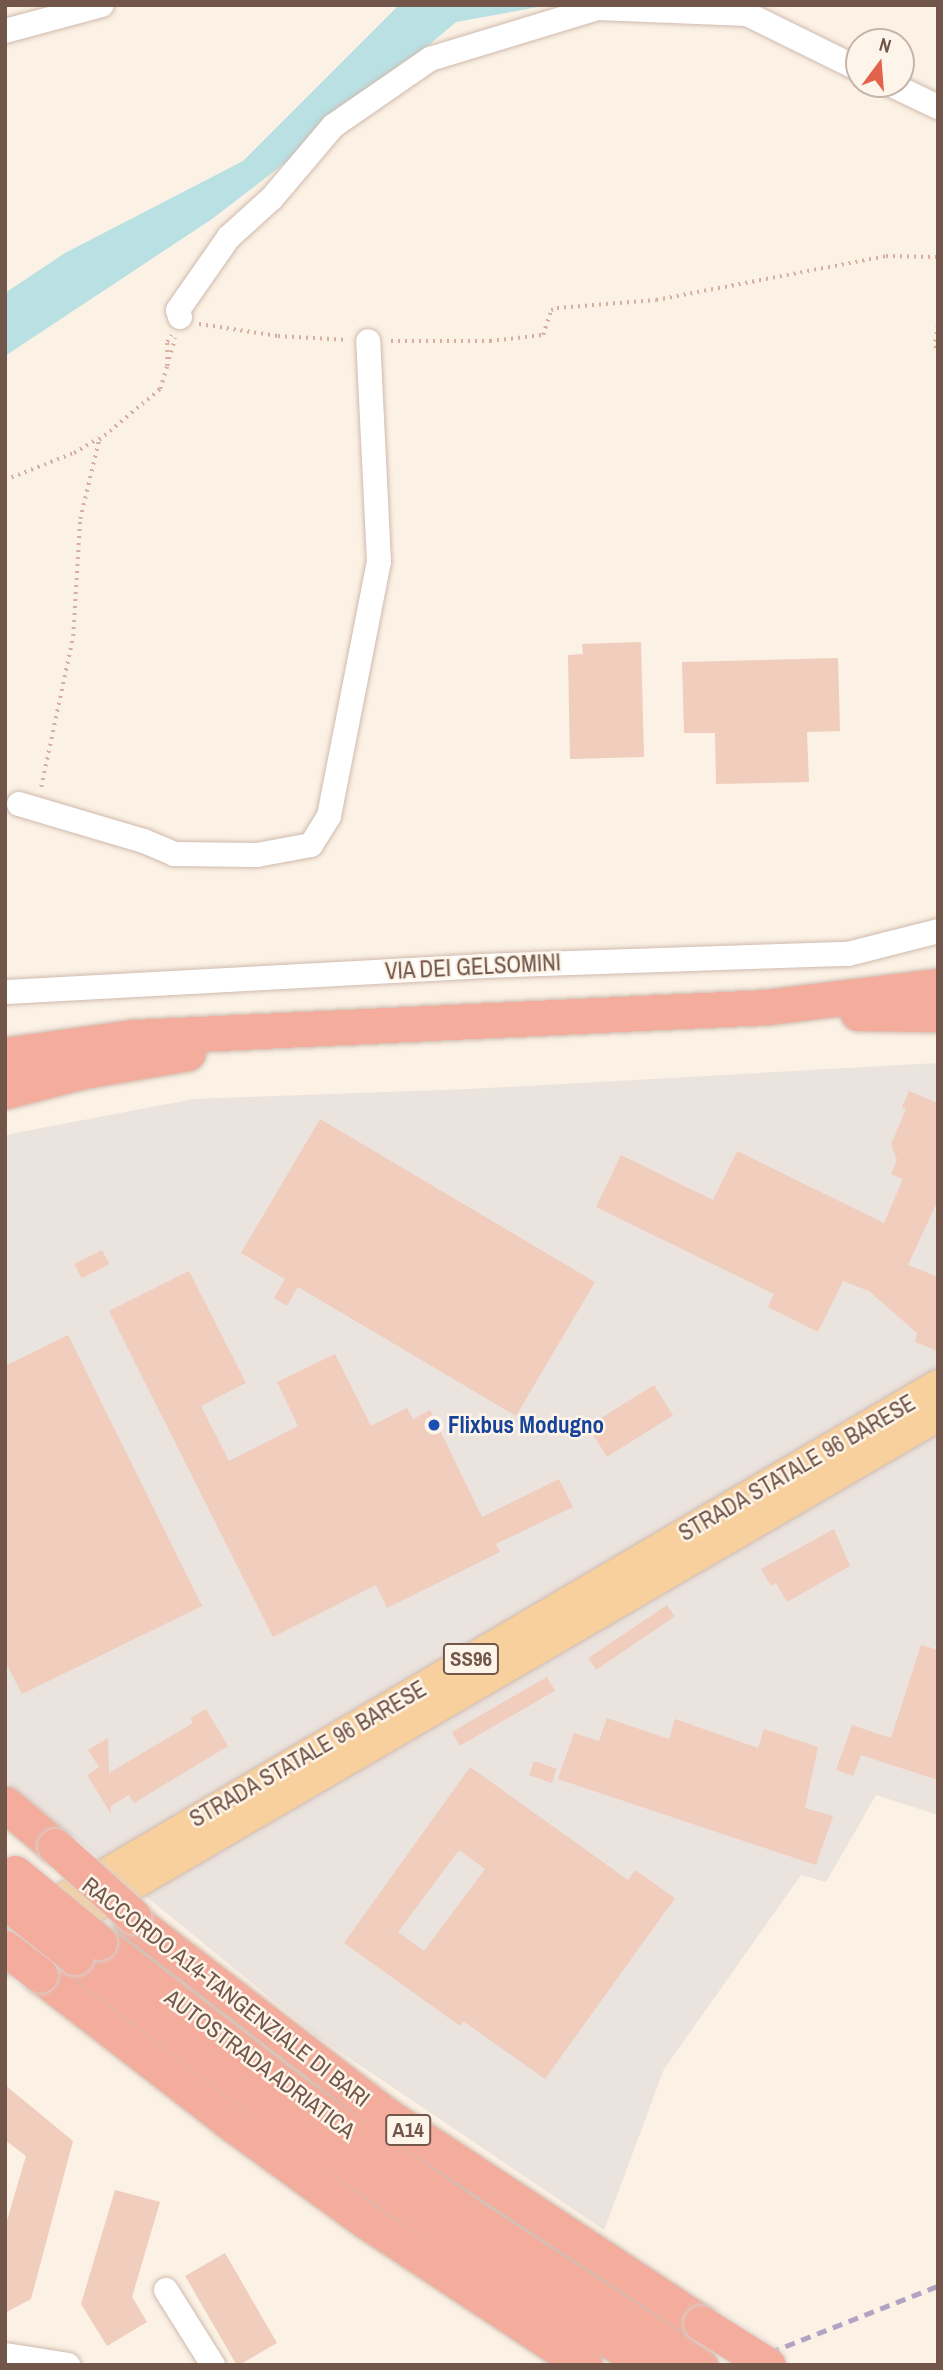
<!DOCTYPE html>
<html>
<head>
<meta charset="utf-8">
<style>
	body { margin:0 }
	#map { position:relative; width:943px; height:2370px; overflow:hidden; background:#fbf1e4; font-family:"Archivo Narrow",sans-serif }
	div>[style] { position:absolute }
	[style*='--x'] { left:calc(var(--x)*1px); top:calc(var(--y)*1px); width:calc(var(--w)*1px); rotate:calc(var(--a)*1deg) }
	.industrial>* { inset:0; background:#ebe3de }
	.water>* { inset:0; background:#b9e1e4 }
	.building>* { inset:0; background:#f0cdbd; transform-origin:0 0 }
	.path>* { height:3.5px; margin-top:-1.75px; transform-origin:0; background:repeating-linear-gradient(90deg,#d5b0a0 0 2px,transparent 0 7px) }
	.roads { filter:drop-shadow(0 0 2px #cfbaae) drop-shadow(0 0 2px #cfbaae) }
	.minor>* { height:24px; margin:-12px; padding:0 12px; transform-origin:12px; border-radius:12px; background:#fff }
	.major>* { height:30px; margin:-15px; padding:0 15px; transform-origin:15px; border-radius:15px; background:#f8d09e }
	.highway>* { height:35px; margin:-17.5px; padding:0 17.5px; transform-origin:17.5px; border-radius:17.5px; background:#f4ad9d }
	.rail>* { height:5px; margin-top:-2.5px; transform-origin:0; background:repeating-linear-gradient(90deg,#b2a3c4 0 10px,transparent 0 17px) }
	.bridges { filter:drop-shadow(0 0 2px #d8d0cc) drop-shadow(0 0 2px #d8d0cc) }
	.highway-bridge>* { height:35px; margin:-17.5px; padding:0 17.5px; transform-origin:17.5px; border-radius:17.5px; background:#f4ad9d }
	.dots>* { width:19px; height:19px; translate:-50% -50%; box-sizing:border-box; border:4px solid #fef5ea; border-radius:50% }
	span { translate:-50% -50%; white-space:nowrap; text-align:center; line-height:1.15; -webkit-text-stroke:5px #fef5ea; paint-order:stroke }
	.shield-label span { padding:2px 5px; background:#fef5ea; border:2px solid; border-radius:5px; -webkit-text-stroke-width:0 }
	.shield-label { font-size:21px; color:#73564a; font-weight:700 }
	.street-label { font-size:23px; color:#73564a }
	.transit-label { font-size:23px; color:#164399; font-weight:700 }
	.left { translate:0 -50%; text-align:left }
	.frame { position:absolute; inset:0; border:7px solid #73564a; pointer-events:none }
	.north { position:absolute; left:845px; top:28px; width:70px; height:70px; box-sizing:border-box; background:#fef5ea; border:2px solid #c6b5aa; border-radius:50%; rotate:16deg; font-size:19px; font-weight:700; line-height:28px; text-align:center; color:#73564a }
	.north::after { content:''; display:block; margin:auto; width:24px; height:32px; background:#e1634d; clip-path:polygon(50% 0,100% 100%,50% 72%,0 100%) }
</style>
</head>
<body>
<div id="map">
	<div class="industrial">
		<div style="clip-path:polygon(938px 1063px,938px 1815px,876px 1795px,826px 1882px,801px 1875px,664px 2069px,604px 2230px,318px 2037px,5px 1781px,5px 1135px,194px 1099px,470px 1089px)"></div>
	</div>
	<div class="water">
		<div style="clip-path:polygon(399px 5px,549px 5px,456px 22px,333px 126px,212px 219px,5px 356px,5px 293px,65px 253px,243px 161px)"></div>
	</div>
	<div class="building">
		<div style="clip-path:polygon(641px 642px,644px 757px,570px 759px,568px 655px,583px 654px,582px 644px)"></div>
		<div style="clip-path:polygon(838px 658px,840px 731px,807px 732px,809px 782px,716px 784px,715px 733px,684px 733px,682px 662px)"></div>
		<div style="clip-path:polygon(909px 1091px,938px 1103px,938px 1200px,908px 1265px,938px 1277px,938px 1351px,915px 1342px,917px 1333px,869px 1291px,843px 1281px,818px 1332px,768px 1307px,774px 1294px,596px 1207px,621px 1155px,713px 1200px,737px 1151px,884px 1223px,903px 1179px,891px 1174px,897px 1160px,891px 1144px,906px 1109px,902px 1107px)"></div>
		<div style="clip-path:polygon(320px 1119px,595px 1282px,516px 1416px,298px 1287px,287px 1306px,274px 1298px,285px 1279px,241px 1253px)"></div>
		<div style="left:102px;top:1250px;width:16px;height:31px;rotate:63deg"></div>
		<div style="clip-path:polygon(189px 1271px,246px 1383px,201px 1406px,229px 1461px,298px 1426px,277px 1382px,335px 1354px,371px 1426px,407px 1408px,413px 1419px,430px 1410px,482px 1517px,559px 1479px,573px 1507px,496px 1544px,500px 1552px,387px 1608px,376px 1585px,273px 1637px,109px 1311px)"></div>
		<div style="clip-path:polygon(68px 1335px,202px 1606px,22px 1694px,5px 1661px,5px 1366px)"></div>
		<div style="left:654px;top:1385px;width:36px;height:78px;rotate:58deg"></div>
		<div style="clip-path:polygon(834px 1529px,850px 1566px,787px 1602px,776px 1583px,771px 1586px,761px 1569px)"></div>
		<div style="left:667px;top:1605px;width:14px;height:95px;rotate:56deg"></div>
		<div style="clip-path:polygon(921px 1645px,938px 1650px,938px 1780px,861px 1755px,853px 1776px,836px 1770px,852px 1725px,891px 1738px)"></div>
		<div style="left:547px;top:1677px;width:16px;height:110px;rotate:60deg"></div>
		<div style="clip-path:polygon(206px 1709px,228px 1746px,134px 1803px,129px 1795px,111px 1806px,111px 1814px,87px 1775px,99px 1767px,88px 1750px,108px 1738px,109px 1773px,193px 1723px,190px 1718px)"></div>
		<div style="clip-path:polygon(607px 1718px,669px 1739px,675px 1719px,758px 1748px,764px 1729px,818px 1747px,805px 1808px,833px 1816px,816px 1865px,558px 1779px,574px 1733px,599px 1741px)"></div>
		<div style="left:534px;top:1761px;width:24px;height:15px;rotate:19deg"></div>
		<div style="clip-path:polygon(evenodd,470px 1767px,628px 1880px,635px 1870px,675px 1898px,545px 2079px,463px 2021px,460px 2026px,344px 1943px,470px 1767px,459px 1850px,485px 1869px,424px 1951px,398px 1932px,459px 1850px)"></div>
		<div style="clip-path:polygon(5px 2085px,73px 2141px,31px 2299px,5px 2313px,5px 2227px,26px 2156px,5px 2140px)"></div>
		<div style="clip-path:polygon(115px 2190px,160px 2202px,132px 2297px,147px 2322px,107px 2346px,81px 2304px)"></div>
		<div style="left:225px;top:2253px;width:104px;height:46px;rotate:60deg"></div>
	</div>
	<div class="path">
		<div style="--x:199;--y:324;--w:80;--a:8.6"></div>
		<div style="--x:278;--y:336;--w:70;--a:3.3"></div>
		<div style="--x:938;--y:326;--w:20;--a:99"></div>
		<div style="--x:935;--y:346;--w:7;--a:63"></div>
		<div style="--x:391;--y:341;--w:99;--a:0"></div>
		<div style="--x:490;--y:341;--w:53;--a:-6.5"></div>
		<div style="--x:543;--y:335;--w:26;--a:-72"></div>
		<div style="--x:551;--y:310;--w:6;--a:-18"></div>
		<div style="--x:557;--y:308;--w:99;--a:-4.6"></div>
		<div style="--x:656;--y:300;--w:234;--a:-10.8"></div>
		<div style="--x:886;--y:256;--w:52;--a:1.1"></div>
		<div style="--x:167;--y:366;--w:29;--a:-74"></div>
		<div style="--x:5;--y:480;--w:74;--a:-21.4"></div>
		<div style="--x:74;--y:453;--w:29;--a:-31"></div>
		<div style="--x:41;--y:787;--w:154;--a:-78"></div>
		<div style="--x:73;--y:636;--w:117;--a:-86.6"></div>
		<div style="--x:80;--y:519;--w:81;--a:-76.5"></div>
		<div style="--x:99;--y:440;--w:80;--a:-39.9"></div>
		<div style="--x:160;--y:389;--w:24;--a:-73"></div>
		<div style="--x:167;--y:366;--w:24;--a:-90"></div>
		<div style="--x:167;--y:342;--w:8;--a:-60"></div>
	</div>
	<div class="roads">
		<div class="minor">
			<div style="--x:5;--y:31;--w:100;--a:-15"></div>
			<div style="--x:890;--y:84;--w:53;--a:25.6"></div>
			<div style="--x:180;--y:317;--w:7;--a:-106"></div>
			<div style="--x:178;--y:310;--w:89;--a:-55.1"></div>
			<div style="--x:229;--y:237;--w:58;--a:-42.2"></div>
			<div style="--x:272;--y:198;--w:94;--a:-49.7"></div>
			<div style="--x:333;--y:126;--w:118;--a:-34.6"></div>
			<div style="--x:430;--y:59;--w:176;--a:-16.9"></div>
			<div style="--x:598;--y:8;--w:149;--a:2.3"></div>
			<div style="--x:747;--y:14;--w:125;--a:26.2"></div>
			<div style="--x:19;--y:804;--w:130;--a:16.5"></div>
			<div style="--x:144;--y:841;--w:33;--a:23"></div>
			<div style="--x:174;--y:854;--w:83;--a:0.7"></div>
			<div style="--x:257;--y:855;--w:55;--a:-10.5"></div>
			<div style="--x:311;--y:845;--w:34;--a:-58"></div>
			<div style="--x:329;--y:816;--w:259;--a:-78.9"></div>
			<div style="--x:379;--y:562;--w:221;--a:-92.8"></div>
			<div style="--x:5;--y:992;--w:478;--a:-3.1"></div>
			<div style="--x:482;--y:966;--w:366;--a:-1.9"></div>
			<div style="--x:848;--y:954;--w:93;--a:-14.3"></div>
			<div style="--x:166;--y:2290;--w:89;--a:57.9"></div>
			<div style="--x:5;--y:2355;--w:64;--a:9"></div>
		</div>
		<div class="major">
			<div style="--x:5;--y:1933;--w:1082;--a:-30.43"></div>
			<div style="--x:5;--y:1959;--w:1080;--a:-30.2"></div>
		</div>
		<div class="highway">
			<div style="--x:858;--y:1013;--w:80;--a:0.7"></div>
			<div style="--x:5;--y:1055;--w:130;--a:-7.9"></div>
			<div style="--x:134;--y:1037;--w:634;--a:-2.71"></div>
			<div style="--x:767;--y:1007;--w:172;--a:-7"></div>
			<div style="--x:5;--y:1091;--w:81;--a:-14.4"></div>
			<div style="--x:83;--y:1071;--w:106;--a:-9.8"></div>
			<div style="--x:5;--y:1804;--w:65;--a:40"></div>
			<div style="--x:130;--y:1918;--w:323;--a:37.6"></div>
			<div style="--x:386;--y:2115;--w:377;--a:33.4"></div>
			<div style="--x:99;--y:1942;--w:242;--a:37.8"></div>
			<div style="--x:290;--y:2090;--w:225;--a:35"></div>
			<div style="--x:474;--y:2219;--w:269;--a:32.9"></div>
			<div style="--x:75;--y:1957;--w:278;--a:37.7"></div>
			<div style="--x:295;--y:2127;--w:231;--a:34.9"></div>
			<div style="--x:484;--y:2259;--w:195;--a:32.9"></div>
			<div style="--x:40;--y:1975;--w:235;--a:37.7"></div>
			<div style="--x:226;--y:2119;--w:173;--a:36.1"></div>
			<div style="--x:366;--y:2221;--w:261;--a:33.4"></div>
		</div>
	</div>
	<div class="rail">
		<div style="--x:738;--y:2365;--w:215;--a:-21.6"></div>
	</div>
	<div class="bridges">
		<div class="highway-bridge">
			<div style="--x:55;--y:1846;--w:105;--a:41.9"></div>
			<div style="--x:15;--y:1873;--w:109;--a:39.4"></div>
			<div style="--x:5;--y:1901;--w:90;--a:38.7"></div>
			<div style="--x:5;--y:1948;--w:44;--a:37.6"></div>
			<div style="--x:701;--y:2323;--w:79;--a:32.1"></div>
		</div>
	</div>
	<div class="dots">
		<div style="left:434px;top:1425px;background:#1a4fb4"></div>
	</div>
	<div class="shield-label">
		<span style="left:471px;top:1659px">SS96</span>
		<span style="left:408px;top:2130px">A14</span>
	</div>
	<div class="street-label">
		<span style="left:473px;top:967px;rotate:-3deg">VIA DEI GELSOMINI</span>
		<span style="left:797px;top:1468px;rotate:-30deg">STRADA STATALE 96 BARESE</span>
		<span style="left:308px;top:1754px;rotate:-30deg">STRADA STATALE 96 BARESE</span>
		<span style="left:226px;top:1992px;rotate:38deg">RACCORDO A14-TANGENZIALE DI BARI</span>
		<span style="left:260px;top:2064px;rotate:37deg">AUTOSTRADA ADRIATICA</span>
	</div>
	<div class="transit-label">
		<span class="left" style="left:448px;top:1425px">Flixbus Modugno</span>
	</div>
	<div class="frame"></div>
	<div class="north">N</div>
</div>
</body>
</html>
